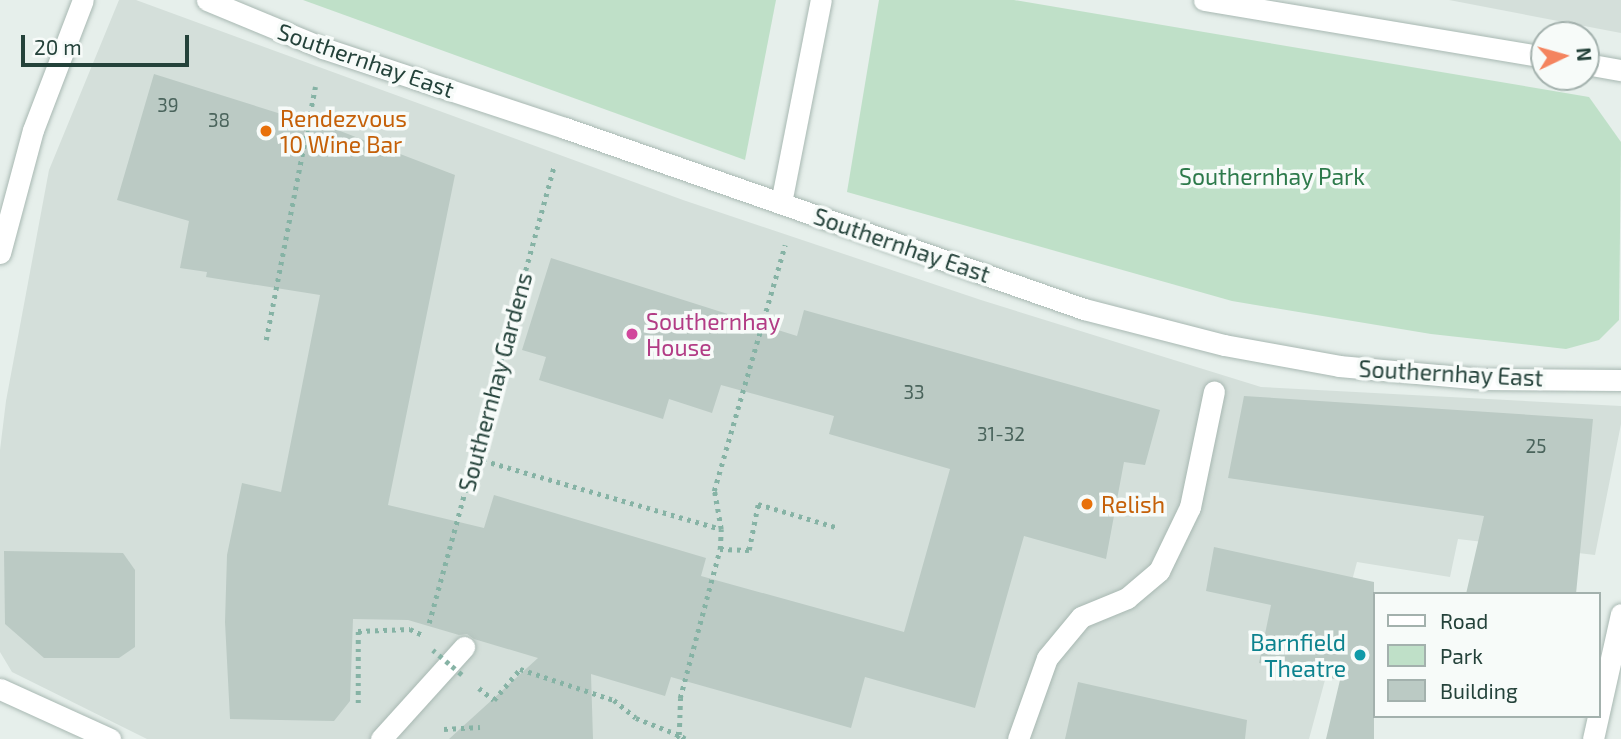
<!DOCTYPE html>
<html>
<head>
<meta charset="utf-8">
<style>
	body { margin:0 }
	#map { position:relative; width:1621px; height:739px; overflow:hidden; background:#e6efeb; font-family:"Exo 2",sans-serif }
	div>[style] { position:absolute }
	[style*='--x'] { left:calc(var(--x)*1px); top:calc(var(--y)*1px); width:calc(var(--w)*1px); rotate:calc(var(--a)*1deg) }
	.built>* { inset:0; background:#d4dfda }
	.green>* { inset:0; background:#bfe0c8 }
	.building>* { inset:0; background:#bbcac4 }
	.path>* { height:4.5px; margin-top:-2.25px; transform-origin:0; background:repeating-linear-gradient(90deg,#86b3a5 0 3.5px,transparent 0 8.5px) }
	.roads { filter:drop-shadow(0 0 2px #a8b8b2) drop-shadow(0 0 2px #a8b8b2) }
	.service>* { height:21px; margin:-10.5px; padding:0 10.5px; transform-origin:10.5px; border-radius:10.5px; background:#fff }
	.minor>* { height:21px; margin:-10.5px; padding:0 10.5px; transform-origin:10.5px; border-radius:10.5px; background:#fff }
	.path-bridge>* { height:4.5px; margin-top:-2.25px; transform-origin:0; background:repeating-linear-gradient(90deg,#86b3a5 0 3.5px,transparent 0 8.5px) }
	.dots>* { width:19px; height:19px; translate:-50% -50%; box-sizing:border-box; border:4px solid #f7fbf9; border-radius:50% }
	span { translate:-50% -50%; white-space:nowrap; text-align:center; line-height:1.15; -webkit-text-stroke:7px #f7fbf9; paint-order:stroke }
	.number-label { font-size:19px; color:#4a645c }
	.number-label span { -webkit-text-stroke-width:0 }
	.street-label { font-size:23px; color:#24423a }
	.food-label { font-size:23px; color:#c56008 }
	.left { translate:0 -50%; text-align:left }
	.park-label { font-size:23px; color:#2d7a4b }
	.hotel-label { font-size:23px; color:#b23c85 }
	.culture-label { font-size:23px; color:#0d838f }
	.right { translate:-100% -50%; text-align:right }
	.legend { position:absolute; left:1373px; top:592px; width:228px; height:126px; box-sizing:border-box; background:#f7fbf9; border:2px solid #a3b1ad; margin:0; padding:9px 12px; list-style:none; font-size:21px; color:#24423a }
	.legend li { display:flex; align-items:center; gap:14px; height:35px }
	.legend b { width:35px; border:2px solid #a3b1ad }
	.north { position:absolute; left:1530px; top:21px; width:70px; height:70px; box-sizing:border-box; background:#f7fbf9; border:2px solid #a3b1ad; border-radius:50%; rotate:85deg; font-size:19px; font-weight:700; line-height:28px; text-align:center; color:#24423a }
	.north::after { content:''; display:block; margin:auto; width:24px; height:32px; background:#f4845f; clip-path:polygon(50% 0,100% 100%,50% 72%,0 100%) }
	.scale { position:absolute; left:21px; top:35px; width:168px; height:32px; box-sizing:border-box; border:4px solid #24423a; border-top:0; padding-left:9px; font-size:21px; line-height:24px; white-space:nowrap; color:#24423a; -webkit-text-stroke:5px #f7fbf9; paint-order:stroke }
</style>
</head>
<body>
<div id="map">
	<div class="built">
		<div style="clip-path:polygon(119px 0,136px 0,683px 200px,981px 300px,1261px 387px,1621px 406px,1621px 424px,1595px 555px,1458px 539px,1450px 577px,1357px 562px,1309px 739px,147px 739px,12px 672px,0 652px,0 450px,6px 401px,49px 170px)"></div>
		<div style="clip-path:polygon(1449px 0,1621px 0,1621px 33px)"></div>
	</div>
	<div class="green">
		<div style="clip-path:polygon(303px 0,776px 0,745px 160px)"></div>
		<div style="clip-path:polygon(879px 0,1014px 0,1589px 97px,1621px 142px,1619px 320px,1599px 340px,1566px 349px,1431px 334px,1232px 301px,847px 192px)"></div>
	</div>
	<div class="building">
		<div style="clip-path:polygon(154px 74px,313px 124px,314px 121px,455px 175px,388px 505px,484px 528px,494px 495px,706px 558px,701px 576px,904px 632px,950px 469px,829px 434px,834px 416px,721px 385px,712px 413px,669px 399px,663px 419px,539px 380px,546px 357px,522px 350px,551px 258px,797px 336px,804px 310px,1160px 410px,1145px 465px,1124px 462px,1106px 559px,1024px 536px,975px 708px,865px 677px,851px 728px,671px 677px,665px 696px,591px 674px,593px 739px,449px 739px,538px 658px,474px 639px,467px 634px,459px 635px,408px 620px,353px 619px,350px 701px,334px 721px,230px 719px,225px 622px,227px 555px,242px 483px,281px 492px,320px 295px,206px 277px,207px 272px,180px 268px,189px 221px,117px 200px)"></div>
		<div style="clip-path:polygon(1244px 396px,1593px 419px,1576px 594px,1466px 594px,1484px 516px,1228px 478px)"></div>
		<div style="clip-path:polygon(1214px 547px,1374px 582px,1374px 739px,1326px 739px,1340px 680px,1259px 663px,1271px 605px,1206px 591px)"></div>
		<div style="clip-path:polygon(4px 551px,123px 553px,135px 570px,135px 647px,119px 658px,44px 658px,5px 624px)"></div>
		<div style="clip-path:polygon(1078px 682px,1247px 720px,1245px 739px,1065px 739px)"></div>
	</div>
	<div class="path">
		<div style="--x:266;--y:340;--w:258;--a:-79"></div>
		<div style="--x:475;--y:458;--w:256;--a:16.1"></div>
		<div style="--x:720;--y:549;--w:29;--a:2"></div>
		<div style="--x:749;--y:550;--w:47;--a:-78.9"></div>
		<div style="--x:758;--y:504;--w:84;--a:16.5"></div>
		<div style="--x:429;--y:623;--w:474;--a:-74.7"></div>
		<div style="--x:479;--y:688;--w:19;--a:39"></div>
		<div style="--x:494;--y:700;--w:40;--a:-50"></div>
		<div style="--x:520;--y:669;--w:99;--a:18.3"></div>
		<div style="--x:614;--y:700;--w:28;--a:39"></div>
		<div style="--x:636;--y:718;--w:46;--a:21.6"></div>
		<div style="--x:679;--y:735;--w:5;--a:127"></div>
		<div style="--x:358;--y:703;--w:72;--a:-90"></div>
		<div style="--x:358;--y:631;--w:52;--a:-2.2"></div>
		<div style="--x:410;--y:629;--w:14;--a:25"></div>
		<div style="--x:444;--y:729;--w:36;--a:-3"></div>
		<div style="--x:685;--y:739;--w:7;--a:-146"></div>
		<div style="--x:679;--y:735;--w:37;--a:-88"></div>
		<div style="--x:680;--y:698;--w:154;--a:-75"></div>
		<div style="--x:720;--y:549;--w:20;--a:-87"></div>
		<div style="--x:721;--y:529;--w:39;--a:-100"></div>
		<div style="--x:714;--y:491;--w:256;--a:-73.9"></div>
	</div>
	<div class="roads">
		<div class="service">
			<div style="--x:381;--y:739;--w:124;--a:-47.9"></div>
			<div style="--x:1018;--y:739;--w:86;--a:-70.3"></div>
			<div style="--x:1047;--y:658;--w:53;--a:-50.3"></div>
			<div style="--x:1081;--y:617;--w:50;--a:-22.4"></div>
			<div style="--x:1127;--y:598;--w:42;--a:-40.2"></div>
			<div style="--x:1159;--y:571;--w:71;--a:-64.2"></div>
			<div style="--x:1190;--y:507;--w:118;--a:-78.3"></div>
		</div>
		<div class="minor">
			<div style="--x:207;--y:0;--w:126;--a:22.5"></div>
			<div style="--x:323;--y:48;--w:255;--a:18.3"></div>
			<div style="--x:565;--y:128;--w:550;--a:19.23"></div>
			<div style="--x:1084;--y:309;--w:145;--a:14.4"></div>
			<div style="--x:1224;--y:345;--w:117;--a:10.3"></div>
			<div style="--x:1339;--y:366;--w:145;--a:5.2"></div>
			<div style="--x:1483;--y:379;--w:138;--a:0.4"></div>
			<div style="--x:1204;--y:0;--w:345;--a:9.5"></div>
			<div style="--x:1586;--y:64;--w:36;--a:10"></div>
			<div style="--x:781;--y:203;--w:207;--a:-78.9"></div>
			<div style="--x:0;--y:253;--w:127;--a:-75"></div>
			<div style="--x:33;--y:130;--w:139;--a:-69"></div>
			<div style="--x:0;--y:689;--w:121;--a:24.4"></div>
			<div style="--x:1593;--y:739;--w:128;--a:-77.4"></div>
		</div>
	</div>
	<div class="path-bridge">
		<div style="--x:433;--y:650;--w:42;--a:40.2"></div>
	</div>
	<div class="dots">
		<div style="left:266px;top:131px;background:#e8710a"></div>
		<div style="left:632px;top:334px;background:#d1479c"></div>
		<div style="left:1087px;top:504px;background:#e8710a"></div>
		<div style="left:1360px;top:655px;background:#0f9aa8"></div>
	</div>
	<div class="number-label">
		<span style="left:168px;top:105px">39</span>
		<span style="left:219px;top:120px">38</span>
		<span style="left:914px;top:392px">33</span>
		<span style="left:1001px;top:434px">31-32</span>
		<span style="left:1536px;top:446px">25</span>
	</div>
	<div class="street-label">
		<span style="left:366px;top:60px;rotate:19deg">Southernhay East</span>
		<span style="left:902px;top:245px;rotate:19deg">Southernhay East</span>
		<span style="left:1451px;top:373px;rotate:3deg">Southernhay East</span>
		<span style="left:495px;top:382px;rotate:-75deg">Southernhay Gardens</span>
	</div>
	<div class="food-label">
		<span class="left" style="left:280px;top:131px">Rendezvous<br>10 Wine Bar</span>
		<span class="left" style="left:1101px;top:504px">Relish</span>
	</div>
	<div class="park-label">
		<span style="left:1272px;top:176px">Southernhay Park</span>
	</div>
	<div class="hotel-label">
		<span class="left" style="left:646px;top:334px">Southernhay<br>House</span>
	</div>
	<div class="culture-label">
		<span class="right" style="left:1346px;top:655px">Barnfield<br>Theatre</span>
	</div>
	<ul class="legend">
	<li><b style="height:9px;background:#fff"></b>Road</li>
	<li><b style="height:19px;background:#bfe0c8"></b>Park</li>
	<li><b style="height:19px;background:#bbcac4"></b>Building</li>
	</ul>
	<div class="north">N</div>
	<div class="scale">20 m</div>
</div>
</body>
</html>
